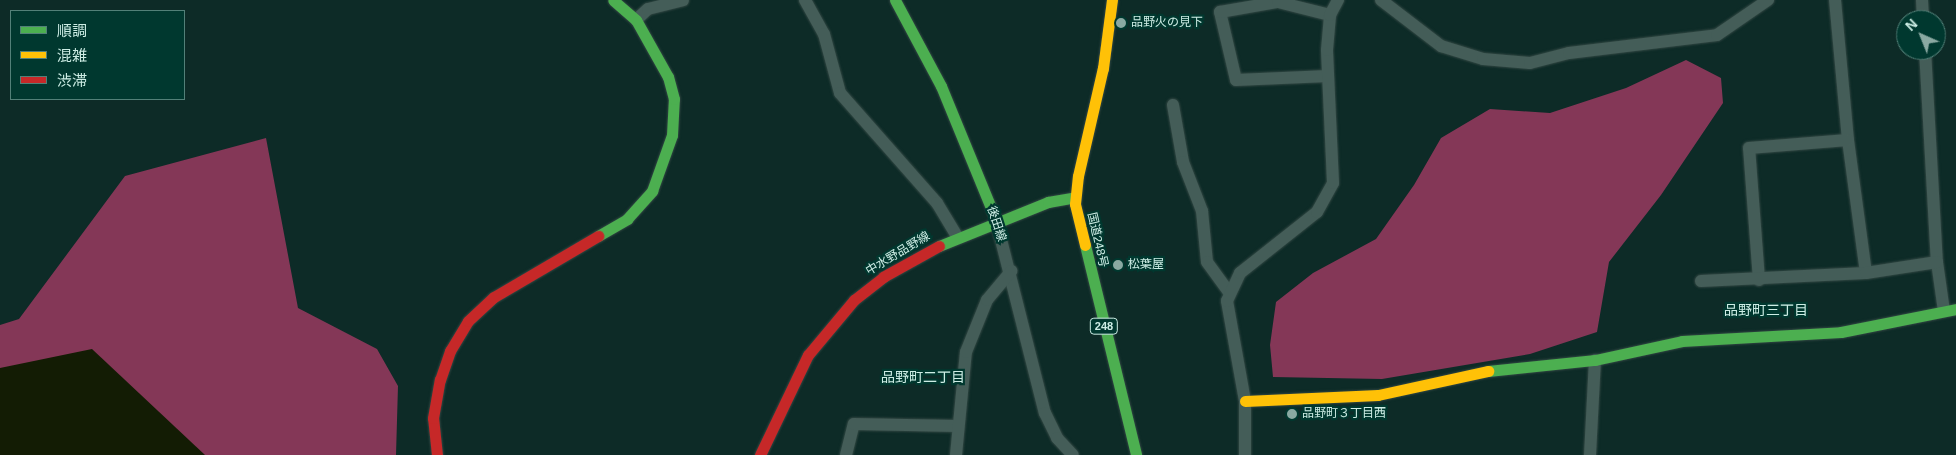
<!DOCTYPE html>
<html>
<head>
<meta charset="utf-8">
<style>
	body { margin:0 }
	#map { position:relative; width:1956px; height:455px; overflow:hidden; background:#0d2b27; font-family:Helvetica,"Noto Sans JP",sans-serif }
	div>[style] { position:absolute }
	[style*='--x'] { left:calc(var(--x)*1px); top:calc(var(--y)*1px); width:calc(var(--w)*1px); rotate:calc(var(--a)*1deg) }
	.forest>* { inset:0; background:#843757 }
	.water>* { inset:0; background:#131c04 }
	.roads { filter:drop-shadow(0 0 1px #324743) drop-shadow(0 0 1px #324743) }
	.street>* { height:12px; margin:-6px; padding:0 6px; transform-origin:6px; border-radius:6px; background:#445d58 }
	.fast>* { height:11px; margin:-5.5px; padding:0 5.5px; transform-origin:5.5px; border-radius:5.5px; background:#4caf50 }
	.slow>* { height:11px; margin:-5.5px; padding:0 5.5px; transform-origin:5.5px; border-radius:5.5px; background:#ffc107 }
	.jam>* { height:11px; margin:-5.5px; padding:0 5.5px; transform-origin:5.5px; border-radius:5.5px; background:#c62828 }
	.dots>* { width:14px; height:14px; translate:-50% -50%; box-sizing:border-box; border:2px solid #00382f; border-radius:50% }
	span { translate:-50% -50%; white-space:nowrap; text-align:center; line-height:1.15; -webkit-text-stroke:4.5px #00382f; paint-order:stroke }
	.shield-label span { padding:1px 4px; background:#00382f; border:1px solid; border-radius:4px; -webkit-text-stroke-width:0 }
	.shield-label { font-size:11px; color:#cdede5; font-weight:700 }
	.poi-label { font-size:12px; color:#cdede5 }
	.left { translate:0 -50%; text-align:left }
	.street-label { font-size:12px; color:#cdede5 }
	.neighbourhood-label { font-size:14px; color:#cdede5 }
	.legend { position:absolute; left:10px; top:10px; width:175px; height:90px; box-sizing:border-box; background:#00382f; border:1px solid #528078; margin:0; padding:6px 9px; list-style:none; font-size:15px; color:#cdede5 }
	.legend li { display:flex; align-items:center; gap:10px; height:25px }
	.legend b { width:25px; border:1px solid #528078 }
	.north { position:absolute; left:1896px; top:10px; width:50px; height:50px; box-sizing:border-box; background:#00382f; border:1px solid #528078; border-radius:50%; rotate:316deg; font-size:14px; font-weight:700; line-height:20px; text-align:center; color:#cdede5 }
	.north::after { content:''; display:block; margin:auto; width:18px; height:22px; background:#8aa9a2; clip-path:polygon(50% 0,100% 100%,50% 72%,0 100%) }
</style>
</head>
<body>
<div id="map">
	<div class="forest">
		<div style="clip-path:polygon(1686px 60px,1721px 78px,1723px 103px,1661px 195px,1609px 262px,1597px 332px,1530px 354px,1382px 379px,1273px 377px,1270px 345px,1276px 302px,1313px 273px,1376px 239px,1414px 185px,1441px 138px,1490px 109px,1550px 113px,1626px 88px)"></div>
		<div style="clip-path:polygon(266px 138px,298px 308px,377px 349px,398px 386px,396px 455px,0 455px,0 325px,19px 319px,125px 176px)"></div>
	</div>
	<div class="water">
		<div style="clip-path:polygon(92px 349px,205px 455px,0 455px,0 368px)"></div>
	</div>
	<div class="roads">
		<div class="street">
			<div style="--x:805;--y:0;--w:39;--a:61"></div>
			<div style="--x:824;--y:34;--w:61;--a:74.8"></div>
			<div style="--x:840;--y:93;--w:147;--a:48.6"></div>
			<div style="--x:937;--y:203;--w:39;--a:59"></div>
			<div style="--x:1381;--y:0;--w:76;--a:37.5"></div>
			<div style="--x:1441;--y:46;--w:44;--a:17.2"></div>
			<div style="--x:1483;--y:59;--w:47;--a:4.9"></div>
			<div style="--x:1530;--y:63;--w:40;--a:-14.4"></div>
			<div style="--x:1569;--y:53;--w:149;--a:-6.9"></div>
			<div style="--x:1717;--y:35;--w:62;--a:-34.5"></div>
			<div style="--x:1835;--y:0;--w:141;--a:84.7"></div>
			<div style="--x:1848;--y:140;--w:134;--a:82.3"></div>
			<div style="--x:1922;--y:0;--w:20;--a:87"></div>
			<div style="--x:636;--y:20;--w:16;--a:-43"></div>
			<div style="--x:648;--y:9;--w:36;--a:-14"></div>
			<div style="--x:1925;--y:50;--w:212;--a:86.8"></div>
			<div style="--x:1937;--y:262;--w:49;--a:81.9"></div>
			<div style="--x:1328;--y:76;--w:92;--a:177.5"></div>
			<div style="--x:1236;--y:80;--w:70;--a:-103.2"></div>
			<div style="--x:1220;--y:12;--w:59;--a:-9.8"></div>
			<div style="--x:1278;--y:2;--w:54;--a:14"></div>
			<div style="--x:1173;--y:105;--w:58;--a:80"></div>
			<div style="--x:1183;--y:162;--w:53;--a:68.8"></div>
			<div style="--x:1202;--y:211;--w:51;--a:84.4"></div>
			<div style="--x:1207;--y:262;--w:39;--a:54"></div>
			<div style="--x:996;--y:220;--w:199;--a:75.8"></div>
			<div style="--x:1045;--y:413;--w:28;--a:64"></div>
			<div style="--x:1057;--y:438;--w:23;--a:47"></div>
			<div style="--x:1759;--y:280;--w:132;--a:-94.3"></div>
			<div style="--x:1749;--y:148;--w:99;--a:-4.6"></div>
			<div style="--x:1701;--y:281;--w:165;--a:-2.8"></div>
			<div style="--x:1866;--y:273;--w:72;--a:-8.8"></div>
			<div style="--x:846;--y:455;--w:32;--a:-76"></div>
			<div style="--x:854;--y:424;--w:104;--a:1.1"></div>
			<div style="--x:956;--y:455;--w:103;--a:-84.5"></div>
			<div style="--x:966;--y:352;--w:56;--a:-68"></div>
			<div style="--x:987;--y:300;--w:38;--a:-50"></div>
			<div style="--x:1245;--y:455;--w:54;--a:-90"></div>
			<div style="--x:1245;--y:401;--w:102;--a:-100.2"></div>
			<div style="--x:1227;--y:301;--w:31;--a:-65"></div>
			<div style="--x:1240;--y:273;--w:98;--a:-38.4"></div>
			<div style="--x:1317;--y:212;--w:33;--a:-61"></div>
			<div style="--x:1333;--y:183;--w:133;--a:-92.6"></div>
			<div style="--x:1327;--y:50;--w:35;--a:-85"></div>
			<div style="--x:1330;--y:15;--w:17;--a:-62"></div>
			<div style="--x:1590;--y:455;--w:95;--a:-87"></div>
		</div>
		<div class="fast">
			<div style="--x:895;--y:0;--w:98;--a:61.9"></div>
			<div style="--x:941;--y:86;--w:145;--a:67.7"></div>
			<div style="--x:598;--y:236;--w:34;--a:-30"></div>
			<div style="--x:627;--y:219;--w:38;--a:-48"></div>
			<div style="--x:652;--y:191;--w:59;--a:-70.3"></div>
			<div style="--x:672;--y:135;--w:36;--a:-87"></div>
			<div style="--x:674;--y:99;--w:23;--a:-105"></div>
			<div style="--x:668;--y:77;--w:65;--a:-119.3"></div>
			<div style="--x:636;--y:20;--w:30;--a:-139"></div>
			<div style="--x:1085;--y:245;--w:216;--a:76.3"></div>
			<div style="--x:939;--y:246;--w:118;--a:-22"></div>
			<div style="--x:1048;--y:202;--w:27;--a:-10"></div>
			<div style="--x:1488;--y:371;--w:108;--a:-5.9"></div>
			<div style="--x:1595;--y:360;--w:89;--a:-12.3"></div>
			<div style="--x:1682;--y:341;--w:159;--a:-3.2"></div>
			<div style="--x:1841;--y:332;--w:117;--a:-11.3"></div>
		</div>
		<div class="slow">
			<div style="--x:1085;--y:245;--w:42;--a:-103.7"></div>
			<div style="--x:1075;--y:204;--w:28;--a:-84"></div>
			<div style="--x:1078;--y:176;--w:111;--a:-77"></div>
			<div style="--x:1103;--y:68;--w:69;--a:-82.5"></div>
			<div style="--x:1245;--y:401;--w:133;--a:-2.6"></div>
			<div style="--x:1378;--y:395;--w:113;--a:-12.3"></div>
		</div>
		<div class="jam">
			<div style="--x:437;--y:455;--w:37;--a:-96"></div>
			<div style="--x:433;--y:418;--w:39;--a:-80"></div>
			<div style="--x:440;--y:380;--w:31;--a:-71"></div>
			<div style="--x:450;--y:351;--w:35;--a:-59"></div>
			<div style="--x:468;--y:321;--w:35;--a:-43"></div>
			<div style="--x:494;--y:297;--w:121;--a:-30.4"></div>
			<div style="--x:760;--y:455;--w:111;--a:-64.4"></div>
			<div style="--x:808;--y:355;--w:72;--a:-50.1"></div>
			<div style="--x:854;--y:300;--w:37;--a:-38"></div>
			<div style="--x:883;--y:277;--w:64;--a:-29"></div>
		</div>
	</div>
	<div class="dots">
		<div style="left:1121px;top:23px;background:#8aa9a2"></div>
		<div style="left:1118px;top:265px;background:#8aa9a2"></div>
		<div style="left:1292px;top:414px;background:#8aa9a2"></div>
	</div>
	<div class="shield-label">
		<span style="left:1104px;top:326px">248</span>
	</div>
	<div class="poi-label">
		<span class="left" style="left:1131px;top:23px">品野火の見下</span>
		<span class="left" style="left:1128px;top:265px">松葉屋</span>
		<span class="left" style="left:1302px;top:414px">品野町３丁目西</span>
	</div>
	<div class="street-label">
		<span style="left:996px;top:224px;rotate:72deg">後田線</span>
		<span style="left:1097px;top:240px;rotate:77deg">国道248号</span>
		<span style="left:898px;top:254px;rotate:-31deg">中水野品野線</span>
	</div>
	<div class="neighbourhood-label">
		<span style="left:1766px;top:310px">品野町三丁目</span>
		<span style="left:923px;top:377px">品野町二丁目</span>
	</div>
	<ul class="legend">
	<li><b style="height:6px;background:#4caf50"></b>順調</li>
	<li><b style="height:6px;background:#ffc107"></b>混雑</li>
	<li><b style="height:6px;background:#c62828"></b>渋滞</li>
	</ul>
	<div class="north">N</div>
</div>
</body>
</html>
